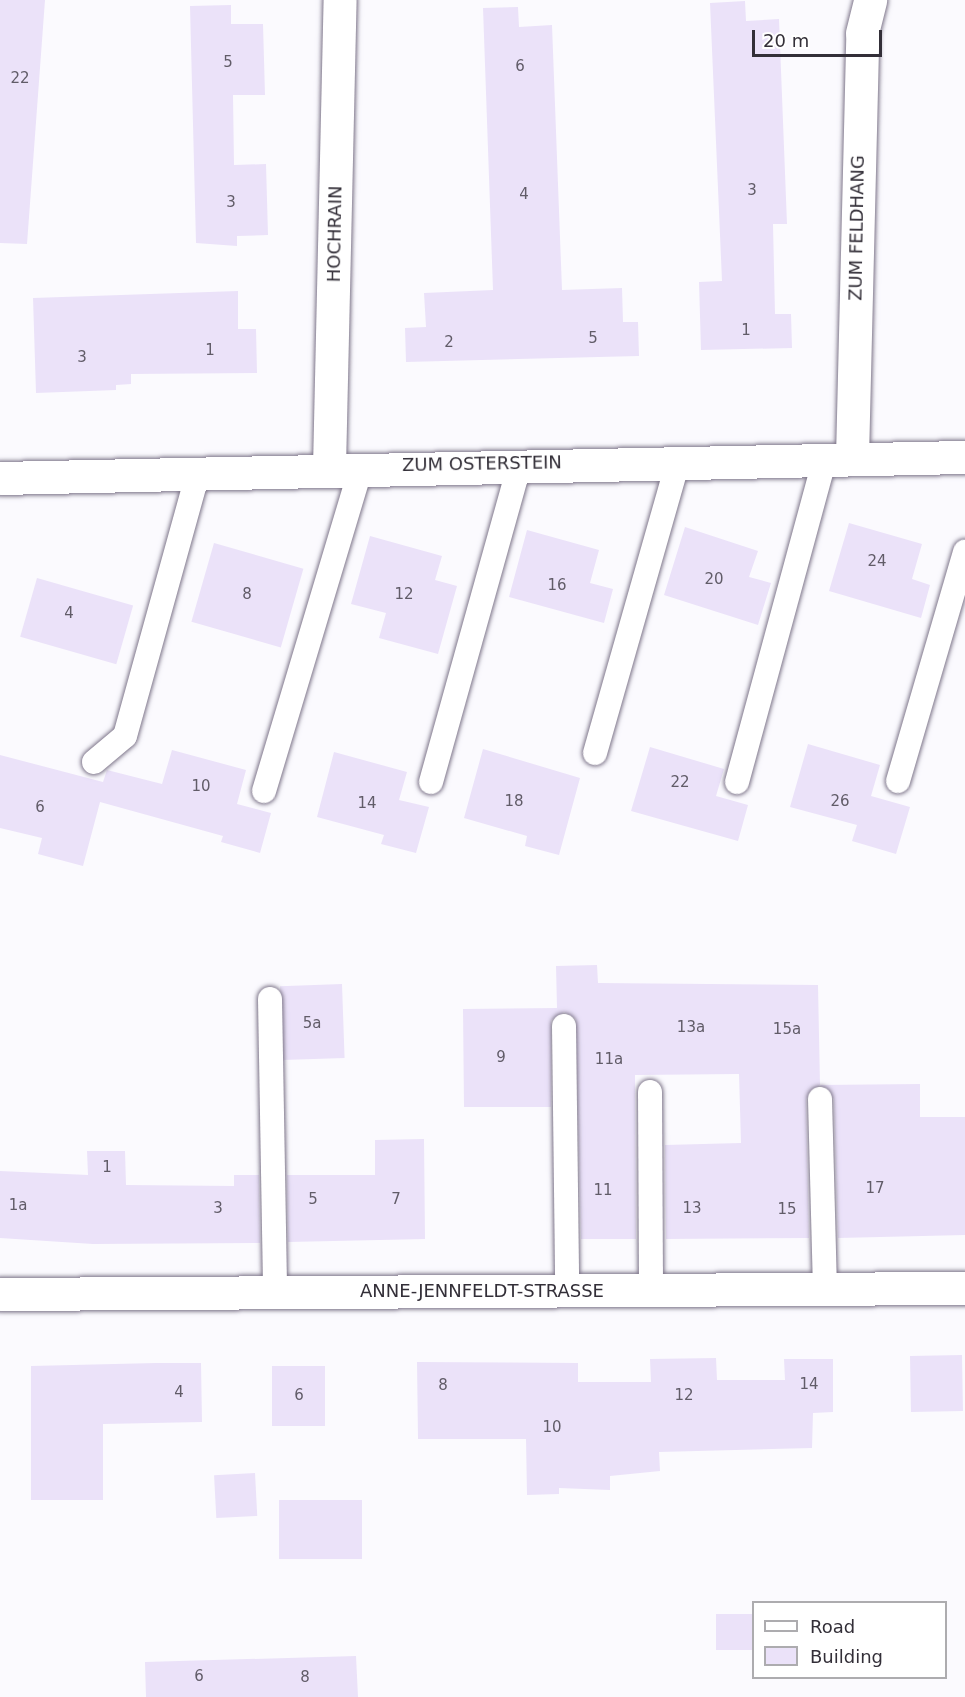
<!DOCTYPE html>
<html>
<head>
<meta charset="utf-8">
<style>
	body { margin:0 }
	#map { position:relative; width:965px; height:1697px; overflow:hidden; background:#fbfafe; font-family:"DejaVu Sans",sans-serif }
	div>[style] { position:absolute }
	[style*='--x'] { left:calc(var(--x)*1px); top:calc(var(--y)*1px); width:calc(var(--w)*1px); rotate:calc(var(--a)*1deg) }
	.building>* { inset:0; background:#ebe2f9; transform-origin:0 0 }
	.roads { filter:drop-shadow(0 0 2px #7f778b) drop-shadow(0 0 2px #7f778b) }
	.service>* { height:24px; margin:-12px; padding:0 12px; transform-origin:12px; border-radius:12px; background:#fff }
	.minor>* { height:33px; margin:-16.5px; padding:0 16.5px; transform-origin:16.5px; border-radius:16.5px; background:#fff }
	span { translate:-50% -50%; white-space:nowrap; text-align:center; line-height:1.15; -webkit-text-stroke:4.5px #fff; paint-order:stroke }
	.number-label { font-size:15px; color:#615c68 }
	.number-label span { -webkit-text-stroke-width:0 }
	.street-label { font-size:18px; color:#332f38 }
	.legend { position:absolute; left:752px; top:1601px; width:195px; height:78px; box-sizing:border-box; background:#fff; border:2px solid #adacaf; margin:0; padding:8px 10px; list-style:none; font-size:18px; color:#332f38 }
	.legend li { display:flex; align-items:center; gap:12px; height:30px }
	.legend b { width:30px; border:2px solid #adacaf }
	.scale { position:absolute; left:752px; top:30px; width:130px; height:27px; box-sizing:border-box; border:3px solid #332f38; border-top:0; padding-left:8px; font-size:18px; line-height:21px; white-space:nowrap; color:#332f38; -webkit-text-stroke:4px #fff; paint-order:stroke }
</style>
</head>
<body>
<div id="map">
	<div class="building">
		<div style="clip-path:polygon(0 0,45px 0,27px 244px,0 243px)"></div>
		<div style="clip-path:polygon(745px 1px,746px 21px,779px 19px,787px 224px,773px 224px,775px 314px,791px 314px,792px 348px,701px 350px,699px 282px,722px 281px,710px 3px)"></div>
		<div style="clip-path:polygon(231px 5px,231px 24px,263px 24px,265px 95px,233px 95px,234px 165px,266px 164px,268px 235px,237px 236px,237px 246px,196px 243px,190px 6px)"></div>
		<div style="clip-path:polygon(518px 7px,519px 27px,552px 25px,562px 290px,622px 288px,623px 322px,638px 322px,639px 356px,406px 362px,405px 328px,426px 327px,424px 293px,493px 290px,483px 8px)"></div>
		<div style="clip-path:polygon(238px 291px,238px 329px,256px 329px,257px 373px,131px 374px,131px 384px,116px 385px,116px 390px,36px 393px,33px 298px)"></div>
		<div style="clip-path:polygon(849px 523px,922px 544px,912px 579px,930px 585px,921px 618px,829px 591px)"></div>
		<div style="clip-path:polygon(685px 527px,758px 551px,749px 577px,771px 583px,758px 625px,664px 595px)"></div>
		<div style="clip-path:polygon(527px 530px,599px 550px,590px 583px,613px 589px,604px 623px,509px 597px)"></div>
		<div style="clip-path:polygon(370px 536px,442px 556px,435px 580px,457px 586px,438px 654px,379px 638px,386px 613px,351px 604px)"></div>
		<div style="left:214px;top:543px;width:93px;height:82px;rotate:16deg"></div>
		<div style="left:37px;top:578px;width:100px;height:61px;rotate:16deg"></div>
		<div style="clip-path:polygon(808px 744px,880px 765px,871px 796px,910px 807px,896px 854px,852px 841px,857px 825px,790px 807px)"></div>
		<div style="clip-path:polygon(650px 747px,724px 769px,716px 796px,748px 805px,738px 841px,631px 811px)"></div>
		<div style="clip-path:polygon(483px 749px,580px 778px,559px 855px,525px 846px,527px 836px,464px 818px)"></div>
		<div style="clip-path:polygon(172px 750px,246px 770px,237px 804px,271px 813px,260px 853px,221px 842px,223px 836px,100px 802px,83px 866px,38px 854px,42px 838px,0 828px,0 755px,103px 782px,107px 770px,162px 784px)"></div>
		<div style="clip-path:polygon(334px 752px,407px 772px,399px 800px,429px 807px,416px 853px,381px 844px,384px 835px,317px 817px)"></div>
		<div style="clip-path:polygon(597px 965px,598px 983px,818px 985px,820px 1085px,920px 1084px,920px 1117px,965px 1117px,965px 1235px,838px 1238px,834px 1099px,820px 1085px,806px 1099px,809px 1238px,666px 1239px,665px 1145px,741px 1143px,739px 1074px,635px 1075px,636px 1239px,581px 1239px,576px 1019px,564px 1012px,551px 1020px,551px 1107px,464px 1107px,463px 1009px,557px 1008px,556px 966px)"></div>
		<div style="left:342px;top:984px;width:74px;height:62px;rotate:88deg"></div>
		<div style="clip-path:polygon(424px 1139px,425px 1239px,288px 1242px,287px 1175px,375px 1175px,375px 1140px)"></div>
		<div style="clip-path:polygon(87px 1151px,125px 1151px,126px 1185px,234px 1186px,234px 1175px,259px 1175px,260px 1243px,93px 1244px,0 1238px,0 1171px,88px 1175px)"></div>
		<div style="left:962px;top:1355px;width:56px;height:52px;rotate:89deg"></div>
		<div style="clip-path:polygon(716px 1358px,717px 1380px,785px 1380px,784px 1359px,833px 1359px,833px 1412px,813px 1413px,812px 1448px,659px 1452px,660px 1471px,610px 1476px,610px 1490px,559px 1488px,559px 1494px,527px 1495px,526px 1439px,418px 1439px,417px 1362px,578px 1363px,578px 1382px,651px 1382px,650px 1359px)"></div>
		<div style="clip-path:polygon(156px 1363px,201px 1363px,202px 1422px,103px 1424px,103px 1500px,31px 1500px,31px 1366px)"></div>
		<div style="left:272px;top:1366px;width:53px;height:60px"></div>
		<div style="left:255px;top:1473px;width:43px;height:41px;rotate:87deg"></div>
		<div style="left:362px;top:1500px;width:59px;height:83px;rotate:90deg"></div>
		<div style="left:753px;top:1614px;width:36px;height:37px;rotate:90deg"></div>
		<div style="clip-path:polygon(356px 1656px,358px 1697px,146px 1697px,145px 1662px)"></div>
	</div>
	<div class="roads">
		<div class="service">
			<div style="--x:595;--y:753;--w:304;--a:-74.1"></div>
			<div style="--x:94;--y:762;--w:40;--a:-40"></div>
			<div style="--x:125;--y:736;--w:274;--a:-74.5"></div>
			<div style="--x:898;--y:781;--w:239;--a:-73.7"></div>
			<div style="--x:431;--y:782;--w:330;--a:-74.4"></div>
			<div style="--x:737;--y:782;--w:337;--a:-74.8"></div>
			<div style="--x:264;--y:791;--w:338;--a:-73.3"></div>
			<div style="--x:270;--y:999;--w:293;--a:89"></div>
			<div style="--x:564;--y:1026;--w:264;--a:89.3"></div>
			<div style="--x:650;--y:1092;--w:197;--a:89.7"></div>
			<div style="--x:820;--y:1099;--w:190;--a:88.5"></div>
		</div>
		<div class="minor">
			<div style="--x:852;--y:457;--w:424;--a:-88.6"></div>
			<div style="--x:862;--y:33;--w:34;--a:-76"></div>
			<div style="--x:329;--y:467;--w:467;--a:-88.7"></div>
			<div style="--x:0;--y:478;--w:965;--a:-1.25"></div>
			<div style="--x:0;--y:1294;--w:965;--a:-0.36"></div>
		</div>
	</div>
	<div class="number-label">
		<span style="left:228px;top:63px">5</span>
		<span style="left:520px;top:67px">6</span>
		<span style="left:20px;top:79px">22</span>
		<span style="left:752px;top:191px">3</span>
		<span style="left:524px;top:195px">4</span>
		<span style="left:231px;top:203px">3</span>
		<span style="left:746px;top:331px">1</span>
		<span style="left:593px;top:339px">5</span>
		<span style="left:449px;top:343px">2</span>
		<span style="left:210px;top:351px">1</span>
		<span style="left:82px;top:358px">3</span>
		<span style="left:877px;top:562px">24</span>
		<span style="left:714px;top:580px">20</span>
		<span style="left:557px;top:586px">16</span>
		<span style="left:247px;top:595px">8</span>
		<span style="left:404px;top:595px">12</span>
		<span style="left:69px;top:614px">4</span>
		<span style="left:680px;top:783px">22</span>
		<span style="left:201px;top:787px">10</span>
		<span style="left:514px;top:802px">18</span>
		<span style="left:840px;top:802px">26</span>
		<span style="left:367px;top:804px">14</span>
		<span style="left:40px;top:808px">6</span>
		<span style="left:312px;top:1024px">5a</span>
		<span style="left:691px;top:1028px">13a</span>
		<span style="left:787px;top:1030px">15a</span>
		<span style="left:501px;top:1058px">9</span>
		<span style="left:609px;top:1060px">11a</span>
		<span style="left:107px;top:1168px">1</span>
		<span style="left:875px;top:1189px">17</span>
		<span style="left:603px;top:1191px">11</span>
		<span style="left:313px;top:1200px">5</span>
		<span style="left:396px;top:1200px">7</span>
		<span style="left:18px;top:1206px">1a</span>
		<span style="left:218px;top:1209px">3</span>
		<span style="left:692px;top:1209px">13</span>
		<span style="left:787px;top:1210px">15</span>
		<span style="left:809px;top:1385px">14</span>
		<span style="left:443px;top:1386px">8</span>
		<span style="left:179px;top:1393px">4</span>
		<span style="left:299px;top:1396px">6</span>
		<span style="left:684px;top:1396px">12</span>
		<span style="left:552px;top:1428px">10</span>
		<span style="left:199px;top:1677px">6</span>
		<span style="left:305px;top:1678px">8</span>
	</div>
	<div class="street-label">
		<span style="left:857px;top:228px;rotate:-89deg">ZUM FELDHANG</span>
		<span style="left:335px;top:234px;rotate:-89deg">HOCHRAIN</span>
		<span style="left:482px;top:464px;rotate:-1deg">ZUM OSTERSTEIN</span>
		<span style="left:482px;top:1291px">ANNE-JENNFELDT-STRASSE</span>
	</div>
	<ul class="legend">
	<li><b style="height:8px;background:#fff"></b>Road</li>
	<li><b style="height:16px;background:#ebe2f9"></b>Building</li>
	</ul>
	<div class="scale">20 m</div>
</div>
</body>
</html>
